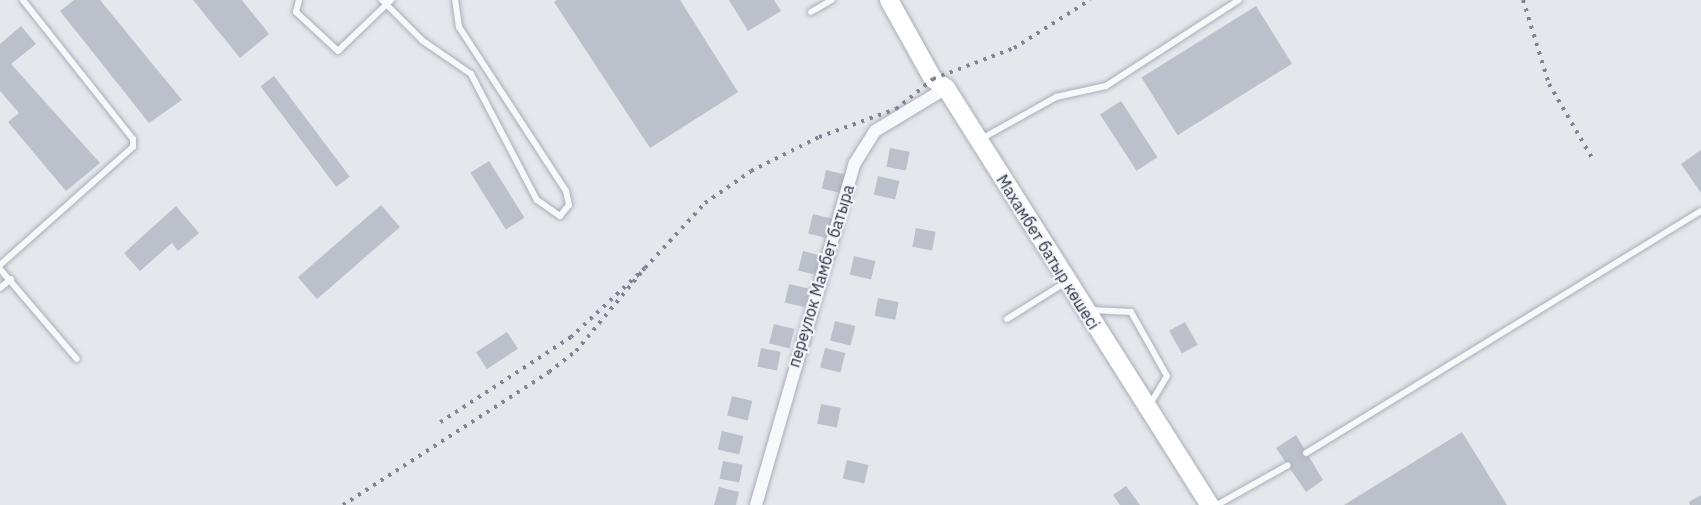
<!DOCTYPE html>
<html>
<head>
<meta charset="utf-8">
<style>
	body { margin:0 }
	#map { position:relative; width:1701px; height:505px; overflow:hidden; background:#e4e7ec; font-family:"IBM Plex Sans",sans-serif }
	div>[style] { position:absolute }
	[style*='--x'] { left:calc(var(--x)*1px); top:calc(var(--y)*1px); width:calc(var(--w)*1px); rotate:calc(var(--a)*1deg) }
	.building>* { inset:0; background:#bbc0ca; transform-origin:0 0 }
	.roads { filter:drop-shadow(0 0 2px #a9aeb7) drop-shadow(0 0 2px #a9aeb7) }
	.lane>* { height:6px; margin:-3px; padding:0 3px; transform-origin:3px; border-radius:3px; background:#f7f8fa }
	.street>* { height:12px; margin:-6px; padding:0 6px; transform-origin:6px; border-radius:6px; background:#f7f8fa }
	.secondary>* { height:18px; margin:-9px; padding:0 9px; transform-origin:9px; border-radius:9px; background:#fff }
	.rail>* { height:4px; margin-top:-2px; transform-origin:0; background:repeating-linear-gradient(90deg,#7d8696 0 3px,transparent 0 9px) }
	span { translate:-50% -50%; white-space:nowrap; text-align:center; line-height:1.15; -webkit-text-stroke:4.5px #f4f6f9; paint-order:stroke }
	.street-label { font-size:16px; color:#2b3445 }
</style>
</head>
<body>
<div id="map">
	<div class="building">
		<div style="clip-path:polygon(74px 0,100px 0,182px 100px,149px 123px,60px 11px)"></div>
		<div style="clip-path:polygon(193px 0,242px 0,269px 34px,240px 58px)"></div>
		<div style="clip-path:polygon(557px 0,680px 0,738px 92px,650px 148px,554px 2px)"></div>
		<div style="clip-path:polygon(729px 0,774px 0,781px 11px,748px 31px)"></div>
		<div style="left:1256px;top:6px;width:68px;height:135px;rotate:58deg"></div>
		<div style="clip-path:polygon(21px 26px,36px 44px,11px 64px,100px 163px,66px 191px,8px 122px,19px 113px,0 91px,0 44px)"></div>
		<div style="left:274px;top:76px;width:126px;height:17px;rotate:53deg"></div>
		<div style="left:1121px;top:101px;width:67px;height:25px;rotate:57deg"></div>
		<div style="left:890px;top:148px;width:20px;height:19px;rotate:11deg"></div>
		<div style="clip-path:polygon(1701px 150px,1701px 193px,1681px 164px)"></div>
		<div style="left:489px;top:161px;width:67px;height:22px;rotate:58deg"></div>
		<div style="left:826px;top:170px;width:22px;height:19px;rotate:13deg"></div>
		<div style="left:878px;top:176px;width:22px;height:19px;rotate:13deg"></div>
		<div style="left:381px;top:205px;width:29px;height:110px;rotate:49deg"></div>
		<div style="clip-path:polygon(176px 206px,199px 233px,178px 251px,172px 243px,140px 271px,124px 253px)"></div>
		<div style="left:813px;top:214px;width:21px;height:20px;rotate:14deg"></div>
		<div style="left:916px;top:228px;width:20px;height:19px;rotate:11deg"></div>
		<div style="left:803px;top:251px;width:21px;height:20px;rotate:14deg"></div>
		<div style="left:854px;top:256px;width:22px;height:19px;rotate:13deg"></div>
		<div style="left:789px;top:284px;width:22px;height:19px;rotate:13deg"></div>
		<div style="left:878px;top:298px;width:21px;height:18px;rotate:11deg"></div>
		<div style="left:835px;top:321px;width:21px;height:20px;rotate:14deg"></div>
		<div style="left:1185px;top:322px;width:26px;height:18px;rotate:61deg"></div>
		<div style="left:774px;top:324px;width:21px;height:20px;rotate:14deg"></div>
		<div style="left:507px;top:332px;width:20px;height:37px;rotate:57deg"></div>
		<div style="left:761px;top:348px;width:20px;height:19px;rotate:11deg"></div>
		<div style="left:825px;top:348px;width:21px;height:20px;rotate:14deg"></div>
		<div style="left:732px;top:396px;width:21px;height:20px;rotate:14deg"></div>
		<div style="left:821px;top:404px;width:20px;height:20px;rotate:11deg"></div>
		<div style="left:722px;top:431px;width:22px;height:19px;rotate:13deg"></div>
		<div style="clip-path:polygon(1462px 432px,1507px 505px,1344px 505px)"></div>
		<div style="clip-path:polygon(1296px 435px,1323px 480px,1306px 492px,1276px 448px)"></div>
		<div style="left:847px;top:460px;width:22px;height:19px;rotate:13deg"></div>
		<div style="left:723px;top:461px;width:20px;height:18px;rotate:11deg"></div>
		<div style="clip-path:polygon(1126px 486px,1140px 505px,1120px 505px,1113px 495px)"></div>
		<div style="clip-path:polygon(719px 487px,739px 492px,736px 505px,714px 505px)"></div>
		<div style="clip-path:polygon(1701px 495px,1701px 505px,1690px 505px,1689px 502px)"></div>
	</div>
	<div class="roads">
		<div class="lane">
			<div style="--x:299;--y:0;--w:12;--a:104"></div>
			<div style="--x:296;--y:12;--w:57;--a:42.9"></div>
			<div style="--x:338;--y:51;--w:74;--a:-43.9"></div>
			<div style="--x:382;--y:0;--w:58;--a:45"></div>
			<div style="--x:423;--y:41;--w:58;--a:34.5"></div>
			<div style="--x:471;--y:74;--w:142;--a:62.4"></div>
			<div style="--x:537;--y:200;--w:28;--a:35"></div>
			<div style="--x:560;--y:216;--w:14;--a:-51"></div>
			<div style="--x:569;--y:205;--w:14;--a:-102"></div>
			<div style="--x:566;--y:191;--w:196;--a:-123.1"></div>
			<div style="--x:459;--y:27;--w:27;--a:-98"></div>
			<div style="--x:811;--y:12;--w:24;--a:-30"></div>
			<div style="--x:981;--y:139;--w:86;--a:-29.2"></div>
			<div style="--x:1056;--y:97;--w:51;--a:-12.4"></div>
			<div style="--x:1106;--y:86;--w:158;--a:-32.9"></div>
			<div style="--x:0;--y:265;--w:178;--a:-41.6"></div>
			<div style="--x:133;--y:147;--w:8;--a:-90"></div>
			<div style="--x:133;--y:139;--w:177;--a:-128.4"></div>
			<div style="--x:0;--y:269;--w:118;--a:49.5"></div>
			<div style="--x:0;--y:288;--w:14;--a:-39"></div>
			<div style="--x:1091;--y:310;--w:40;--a:2.9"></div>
			<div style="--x:1131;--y:312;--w:73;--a:60.6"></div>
			<div style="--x:1167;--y:376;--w:33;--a:121"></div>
			<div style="--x:1007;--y:319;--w:70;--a:-32.1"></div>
			<div style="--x:1306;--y:453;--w:463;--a:-31.5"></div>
			<div style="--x:1217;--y:505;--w:81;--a:-29.4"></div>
		</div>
		<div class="street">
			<div style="--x:756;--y:505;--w:356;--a:-73.9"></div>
			<div style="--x:855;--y:163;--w:38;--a:-58"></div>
			<div style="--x:875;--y:131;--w:83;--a:-31.2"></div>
		</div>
		<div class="secondary">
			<div style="--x:889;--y:0;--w:90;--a:60.9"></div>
			<div style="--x:933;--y:79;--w:16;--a:35"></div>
			<div style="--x:946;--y:88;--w:494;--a:57.7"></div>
		</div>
	</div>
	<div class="rail">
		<div style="--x:1523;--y:0;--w:88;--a:72.8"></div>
		<div style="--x:1549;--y:84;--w:86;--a:59.8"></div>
		<div style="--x:645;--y:268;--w:88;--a:-47.3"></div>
		<div style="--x:705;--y:203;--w:56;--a:-34.8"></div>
		<div style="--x:751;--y:171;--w:76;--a:-26.6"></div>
		<div style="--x:819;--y:137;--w:82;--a:-20"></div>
		<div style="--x:896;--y:109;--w:48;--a:-39"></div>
		<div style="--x:933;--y:79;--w:87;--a:-20.9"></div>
		<div style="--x:1014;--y:48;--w:90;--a:-32.3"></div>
		<div style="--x:343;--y:505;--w:245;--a:-32.8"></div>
		<div style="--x:549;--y:372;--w:34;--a:-38"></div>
		<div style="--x:576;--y:351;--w:108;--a:-50.3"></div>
		<div style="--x:645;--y:268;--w:101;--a:137"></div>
		<div style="--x:571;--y:337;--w:161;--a:146.9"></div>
	</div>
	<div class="street-label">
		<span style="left:1048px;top:252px;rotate:58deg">Махамбет батыр көшесі</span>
		<span style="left:821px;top:276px;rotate:-73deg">переулок Мамбет батыра</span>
	</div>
</div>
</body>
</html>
